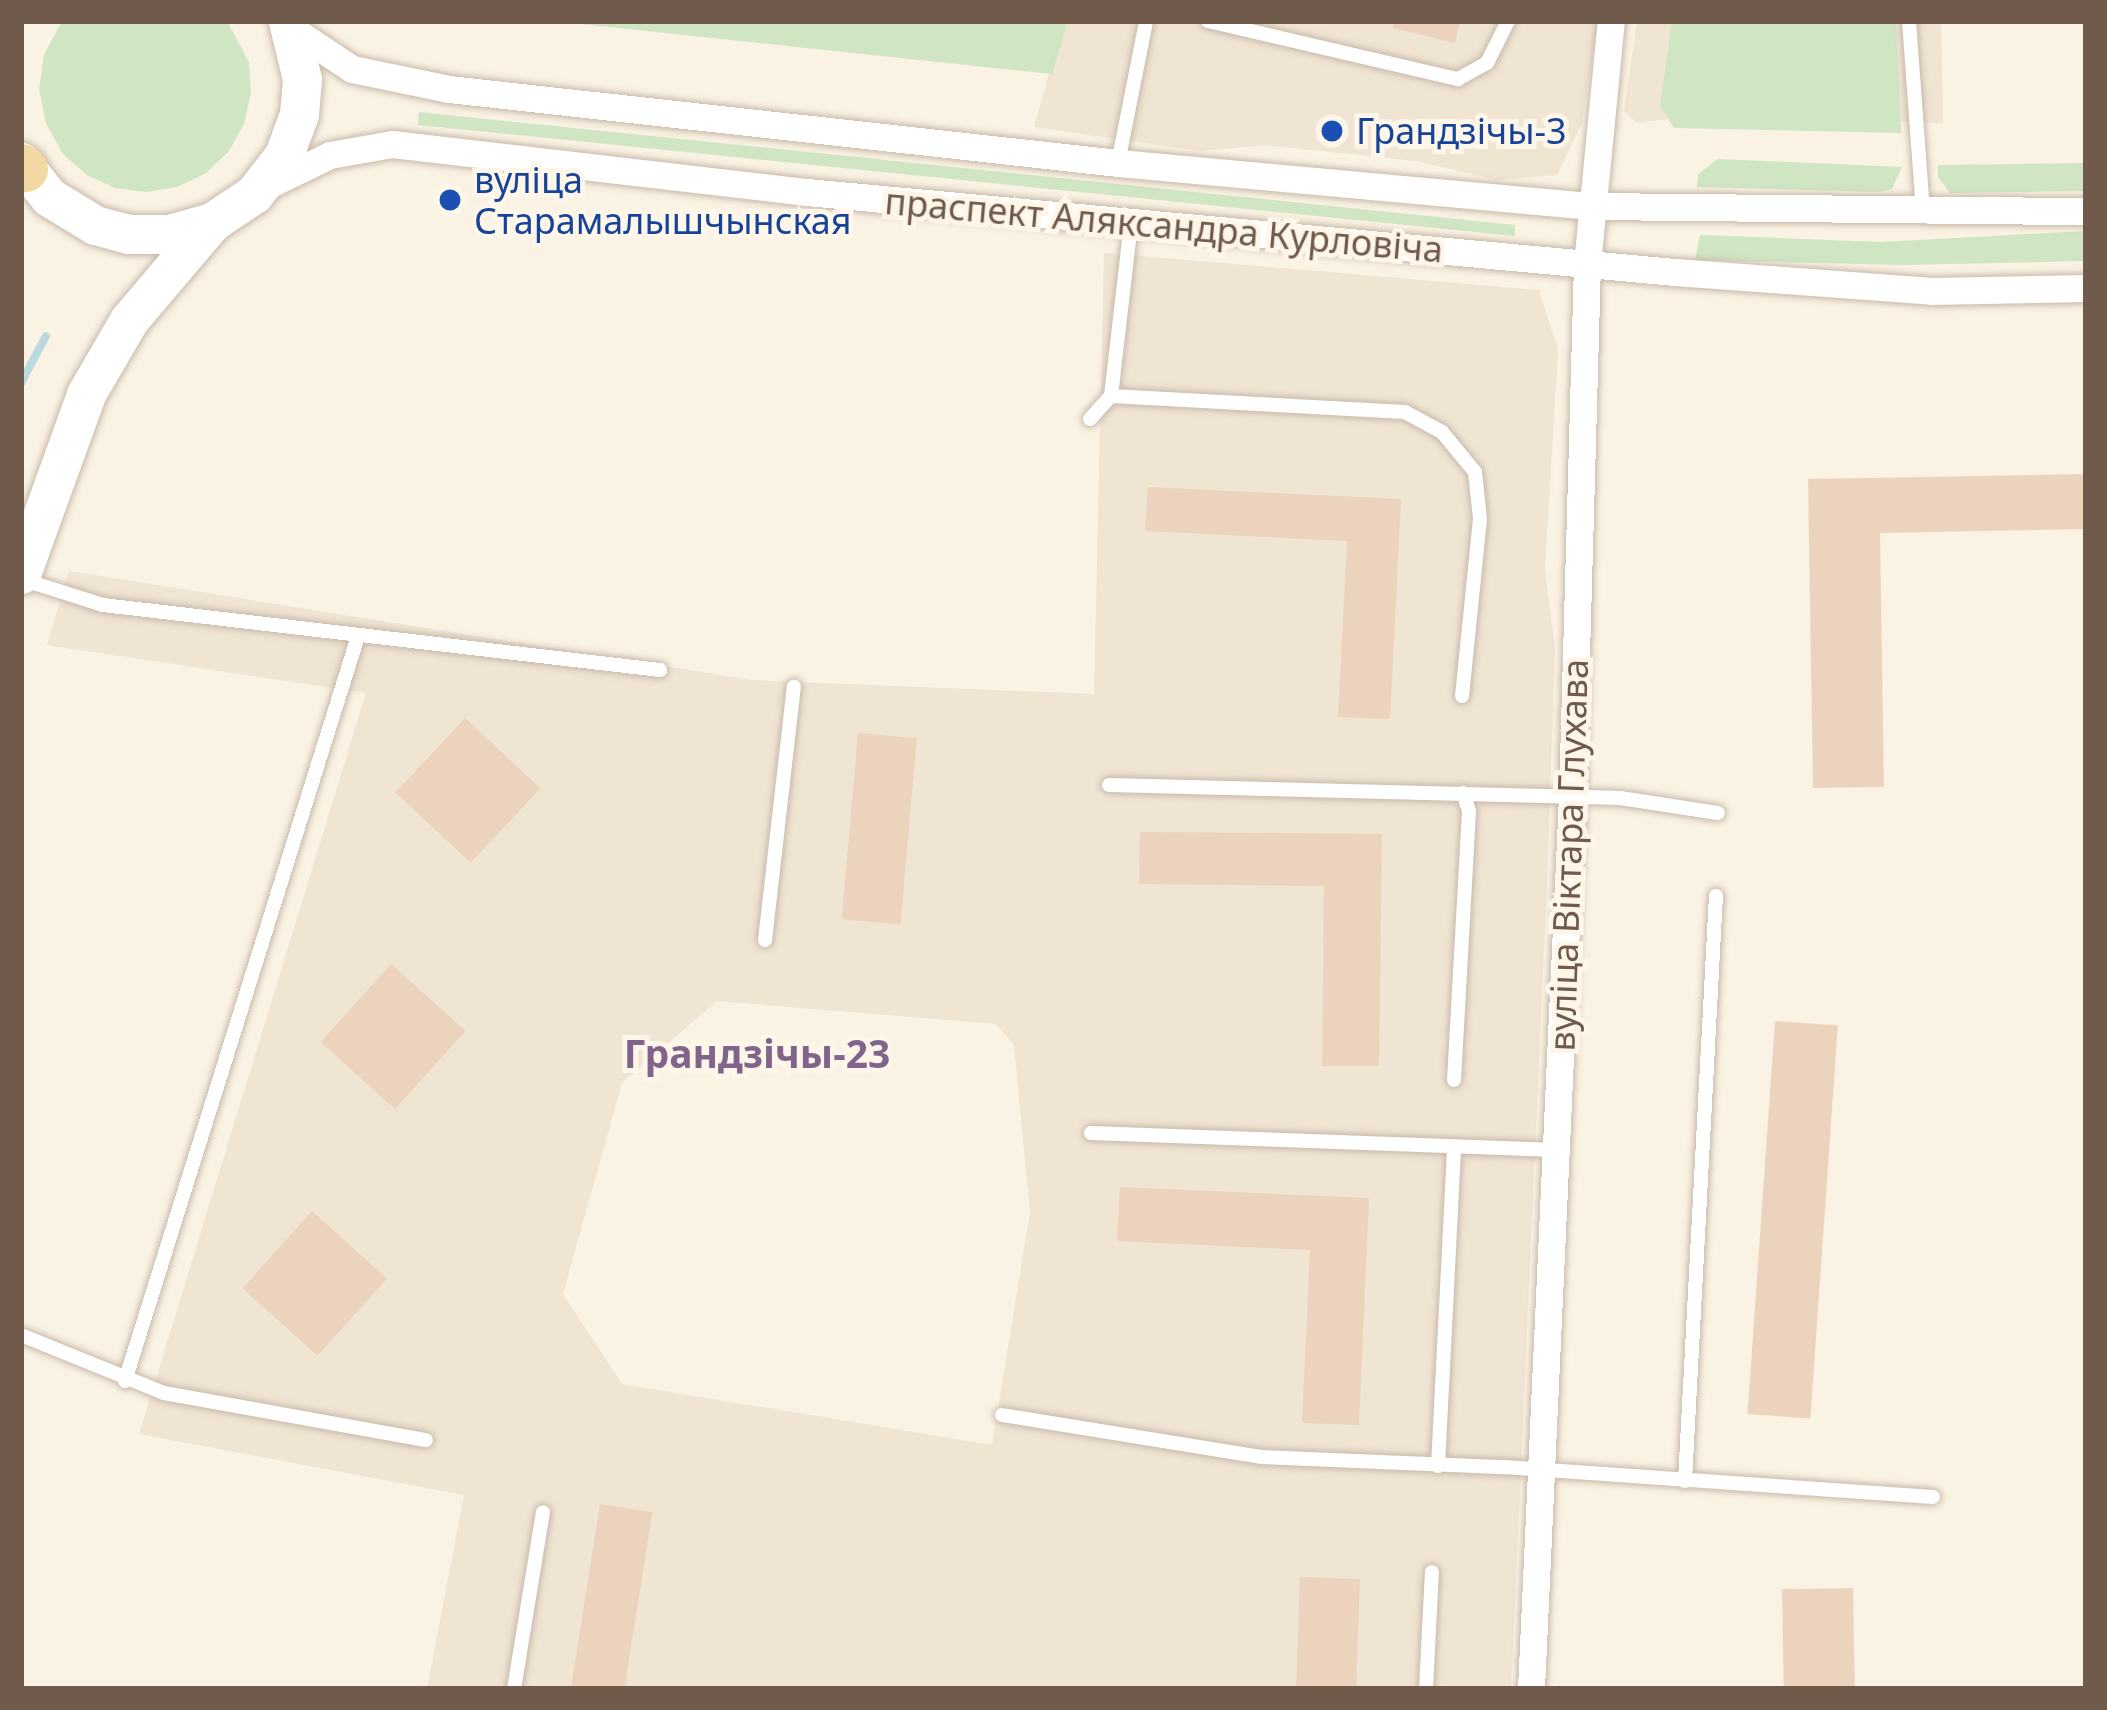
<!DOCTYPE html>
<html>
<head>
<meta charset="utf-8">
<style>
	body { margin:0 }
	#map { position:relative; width:2107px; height:1710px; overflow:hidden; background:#faf2e3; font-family:"Noto Sans",sans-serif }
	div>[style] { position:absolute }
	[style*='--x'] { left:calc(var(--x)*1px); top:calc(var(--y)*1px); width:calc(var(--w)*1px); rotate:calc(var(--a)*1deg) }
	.residential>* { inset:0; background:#f0e4d3 }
	.green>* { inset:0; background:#cfe5c4 }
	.stream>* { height:8px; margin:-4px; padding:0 4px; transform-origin:4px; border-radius:4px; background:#bad9e1 }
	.building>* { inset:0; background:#ecd3be; transform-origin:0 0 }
	.roads { filter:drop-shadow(0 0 3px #c9baab) drop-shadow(0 0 3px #c9baab) }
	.service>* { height:14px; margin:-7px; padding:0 7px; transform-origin:7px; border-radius:7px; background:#fff }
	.minor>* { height:27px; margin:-13.5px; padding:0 13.5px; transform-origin:13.5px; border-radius:13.5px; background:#fff }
	.secondary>* { height:39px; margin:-19.5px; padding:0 19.5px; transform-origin:19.5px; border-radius:19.5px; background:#fff }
	.primary>* { height:45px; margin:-22.5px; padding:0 22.5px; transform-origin:22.5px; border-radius:22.5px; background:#f2d9a2 }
	.dots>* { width:33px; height:33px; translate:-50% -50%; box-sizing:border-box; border:6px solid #fdf6e9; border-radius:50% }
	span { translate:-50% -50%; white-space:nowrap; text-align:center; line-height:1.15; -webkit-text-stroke:10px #fdf6e9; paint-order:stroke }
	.transit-label { font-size:36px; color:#164399 }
	.left { translate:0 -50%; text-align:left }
	.street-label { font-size:36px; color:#6f5a4c }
	.neighbourhood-label { font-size:39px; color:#80648c; font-weight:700 }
	.frame { position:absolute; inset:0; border:24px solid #6f5a4c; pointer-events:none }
</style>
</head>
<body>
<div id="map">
	<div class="residential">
		<div style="clip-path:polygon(1064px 21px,1598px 21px,1582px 123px,1557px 175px,1498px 180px,1415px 161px,1265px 145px,1199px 151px,1034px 127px)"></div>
		<div style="clip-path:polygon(1637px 21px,1941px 21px,1943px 123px,1690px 116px,1637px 123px,1624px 111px)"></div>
		<div style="clip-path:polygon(evenodd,1104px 253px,1539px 290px,1558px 350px,1545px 570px,1555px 647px,1547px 880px,1511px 1689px,427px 1689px,464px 1495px,139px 1434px,366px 693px,47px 645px,69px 571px,752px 680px,1094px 694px,1104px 253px,717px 1001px,996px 1024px,1014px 1045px,1030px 1213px,992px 1445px,622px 1384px,563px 1294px,622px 1083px,717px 1001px)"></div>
	</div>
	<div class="green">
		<div style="clip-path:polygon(62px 21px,227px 21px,249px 62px,251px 93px,244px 124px,229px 151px,206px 173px,177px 187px,146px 192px,115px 188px,87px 175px,63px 154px,46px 123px,39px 89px,44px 55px)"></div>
		<div style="clip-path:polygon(553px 21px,1068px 21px,1052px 74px)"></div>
		<div style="clip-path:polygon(1672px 21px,1896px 21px,1901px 133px,1674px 128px,1660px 106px)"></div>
		<div style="clip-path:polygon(419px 112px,1515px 225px,1515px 236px,418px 125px)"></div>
		<div style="clip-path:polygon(1718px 159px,1902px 167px,1892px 189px,1878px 192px,1697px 187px,1698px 174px)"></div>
		<div style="clip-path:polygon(2086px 163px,2086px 191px,1950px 193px,1938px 177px,1938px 165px)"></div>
		<div style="clip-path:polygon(2086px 231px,2086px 261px,1903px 265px,1695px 260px,1700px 235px,1881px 242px)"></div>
	</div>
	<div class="stream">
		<div style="--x:21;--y:383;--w:53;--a:-62"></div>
	</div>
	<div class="building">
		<div style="clip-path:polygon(1394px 21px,1460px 21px,1455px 43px,1393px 28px)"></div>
		<div style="clip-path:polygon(2086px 474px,2086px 529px,1880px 533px,1884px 787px,1813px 788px,1808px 479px)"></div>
		<div style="clip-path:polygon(1148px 487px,1401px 499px,1390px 719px,1338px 717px,1347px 541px,1145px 531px)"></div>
		<div style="left:465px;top:718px;width:103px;height:102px;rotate:43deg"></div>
		<div style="left:858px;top:733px;width:59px;height:187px;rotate:5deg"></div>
		<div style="clip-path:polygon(1140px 832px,1382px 834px,1379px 1066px,1322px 1066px,1324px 886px,1139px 884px)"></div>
		<div style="left:391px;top:964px;width:100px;height:105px;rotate:42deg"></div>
		<div style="left:1775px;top:1021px;width:63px;height:394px;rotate:4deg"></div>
		<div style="clip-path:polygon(1120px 1187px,1369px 1198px,1359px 1425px,1302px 1423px,1310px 1250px,1117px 1241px)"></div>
		<div style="left:312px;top:1211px;width:101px;height:104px;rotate:42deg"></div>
		<div style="left:600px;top:1504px;width:53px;height:187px;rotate:9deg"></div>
		<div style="left:1300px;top:1577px;width:60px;height:112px;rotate:2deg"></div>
		<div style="left:1853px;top:1588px;width:101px;height:71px;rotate:89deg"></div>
	</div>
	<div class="roads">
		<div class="service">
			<div style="--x:1208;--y:21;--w:257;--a:13.1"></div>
			<div style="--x:1458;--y:79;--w:33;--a:-29"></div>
			<div style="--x:1487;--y:63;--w:47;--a:-63.4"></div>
			<div style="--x:1909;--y:21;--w:192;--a:85.8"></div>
			<div style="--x:1118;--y:163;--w:145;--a:-78.8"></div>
			<div style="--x:1111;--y:396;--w:175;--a:-83.4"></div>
			<div style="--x:1090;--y:419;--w:31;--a:-48"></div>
			<div style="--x:1111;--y:396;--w:294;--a:3.1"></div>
			<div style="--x:1405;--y:412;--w:42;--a:28.4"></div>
			<div style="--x:1442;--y:432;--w:52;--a:50.5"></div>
			<div style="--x:1475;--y:472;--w:47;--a:83.9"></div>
			<div style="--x:1480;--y:519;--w:178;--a:95.8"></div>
			<div style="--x:21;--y:579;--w:86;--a:17.6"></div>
			<div style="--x:103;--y:605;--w:561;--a:6.66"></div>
			<div style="--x:1109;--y:785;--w:511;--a:1.46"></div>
			<div style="--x:1620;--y:798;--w:99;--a:8.7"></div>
			<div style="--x:765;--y:940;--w:255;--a:-83.5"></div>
			<div style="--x:1454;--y:1080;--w:269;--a:-86.8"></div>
			<div style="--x:1469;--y:811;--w:19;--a:-108"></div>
			<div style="--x:1091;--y:1133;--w:466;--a:2.1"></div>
			<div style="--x:21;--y:1335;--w:154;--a:22.1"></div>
			<div style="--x:164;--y:1393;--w:266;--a:10.2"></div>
			<div style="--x:125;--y:1381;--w:781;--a:-72.63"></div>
			<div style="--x:1002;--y:1415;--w:263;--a:9.2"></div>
			<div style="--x:1262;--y:1457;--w:242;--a:2.4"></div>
			<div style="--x:1504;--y:1467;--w:430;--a:4"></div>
			<div style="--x:1438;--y:1466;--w:320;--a:-87.1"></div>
			<div style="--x:1685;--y:1481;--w:586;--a:-86.97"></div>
			<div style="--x:514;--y:1689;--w:179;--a:-80.7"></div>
			<div style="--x:1426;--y:1689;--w:117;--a:-87.1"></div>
		</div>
		<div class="minor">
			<div style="--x:292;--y:29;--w:72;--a:33.7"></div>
			<div style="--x:352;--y:69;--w:99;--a:11.7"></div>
			<div style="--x:449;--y:89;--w:673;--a:6.31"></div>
			<div style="--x:1118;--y:163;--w:476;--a:5.2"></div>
			<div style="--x:1592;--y:206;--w:494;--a:0.6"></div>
			<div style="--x:268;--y:185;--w:69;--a:-25.8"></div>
			<div style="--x:330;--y:155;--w:63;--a:-10.1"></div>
			<div style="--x:392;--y:144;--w:418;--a:6.6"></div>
			<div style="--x:807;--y:192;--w:872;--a:5.27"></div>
			<div style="--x:1675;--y:272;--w:258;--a:4.2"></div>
			<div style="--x:1932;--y:291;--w:154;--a:-1.1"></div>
			<div style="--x:1531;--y:1689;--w:893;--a:-87.37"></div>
			<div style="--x:1572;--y:797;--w:533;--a:-88.39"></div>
			<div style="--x:1587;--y:264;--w:244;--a:-84.4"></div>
		</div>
		<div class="secondary">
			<div style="--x:21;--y:162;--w:45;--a:51.3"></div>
			<div style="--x:49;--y:197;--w:54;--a:31.3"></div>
			<div style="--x:95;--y:225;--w:35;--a:15"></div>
			<div style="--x:129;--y:234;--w:40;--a:0"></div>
			<div style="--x:169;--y:234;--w:45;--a:-15.6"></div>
			<div style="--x:212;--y:222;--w:50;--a:-33.7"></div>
			<div style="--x:254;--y:194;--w:49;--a:-52.4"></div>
			<div style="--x:284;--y:155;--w:44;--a:-69.9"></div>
			<div style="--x:299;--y:114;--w:35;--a:-85"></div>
			<div style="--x:302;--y:79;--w:60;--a:-103.6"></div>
			<div style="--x:21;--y:574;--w:191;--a:-70.1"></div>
			<div style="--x:86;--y:394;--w:86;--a:-59.8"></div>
			<div style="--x:129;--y:320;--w:128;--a:-49.7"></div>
		</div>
		<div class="primary">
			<div style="--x:21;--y:166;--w:5;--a:37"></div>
		</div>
	</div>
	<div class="dots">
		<div style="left:1332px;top:131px;background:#1a4fb4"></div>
		<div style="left:450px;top:200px;background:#1a4fb4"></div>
	</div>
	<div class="transit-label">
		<span class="left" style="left:1356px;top:131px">Грандзічы-3</span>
		<span class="left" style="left:474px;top:200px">вуліца<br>Старамалышчынская</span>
	</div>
	<div class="street-label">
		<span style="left:1164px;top:225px;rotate:5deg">праспект Аляксандра Курловіча</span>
		<span style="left:1568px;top:855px;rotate:-88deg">вуліца Віктара Глухава</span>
	</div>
	<div class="neighbourhood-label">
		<span style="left:757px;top:1053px">Грандзічы-23</span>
	</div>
	<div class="frame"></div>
</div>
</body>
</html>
